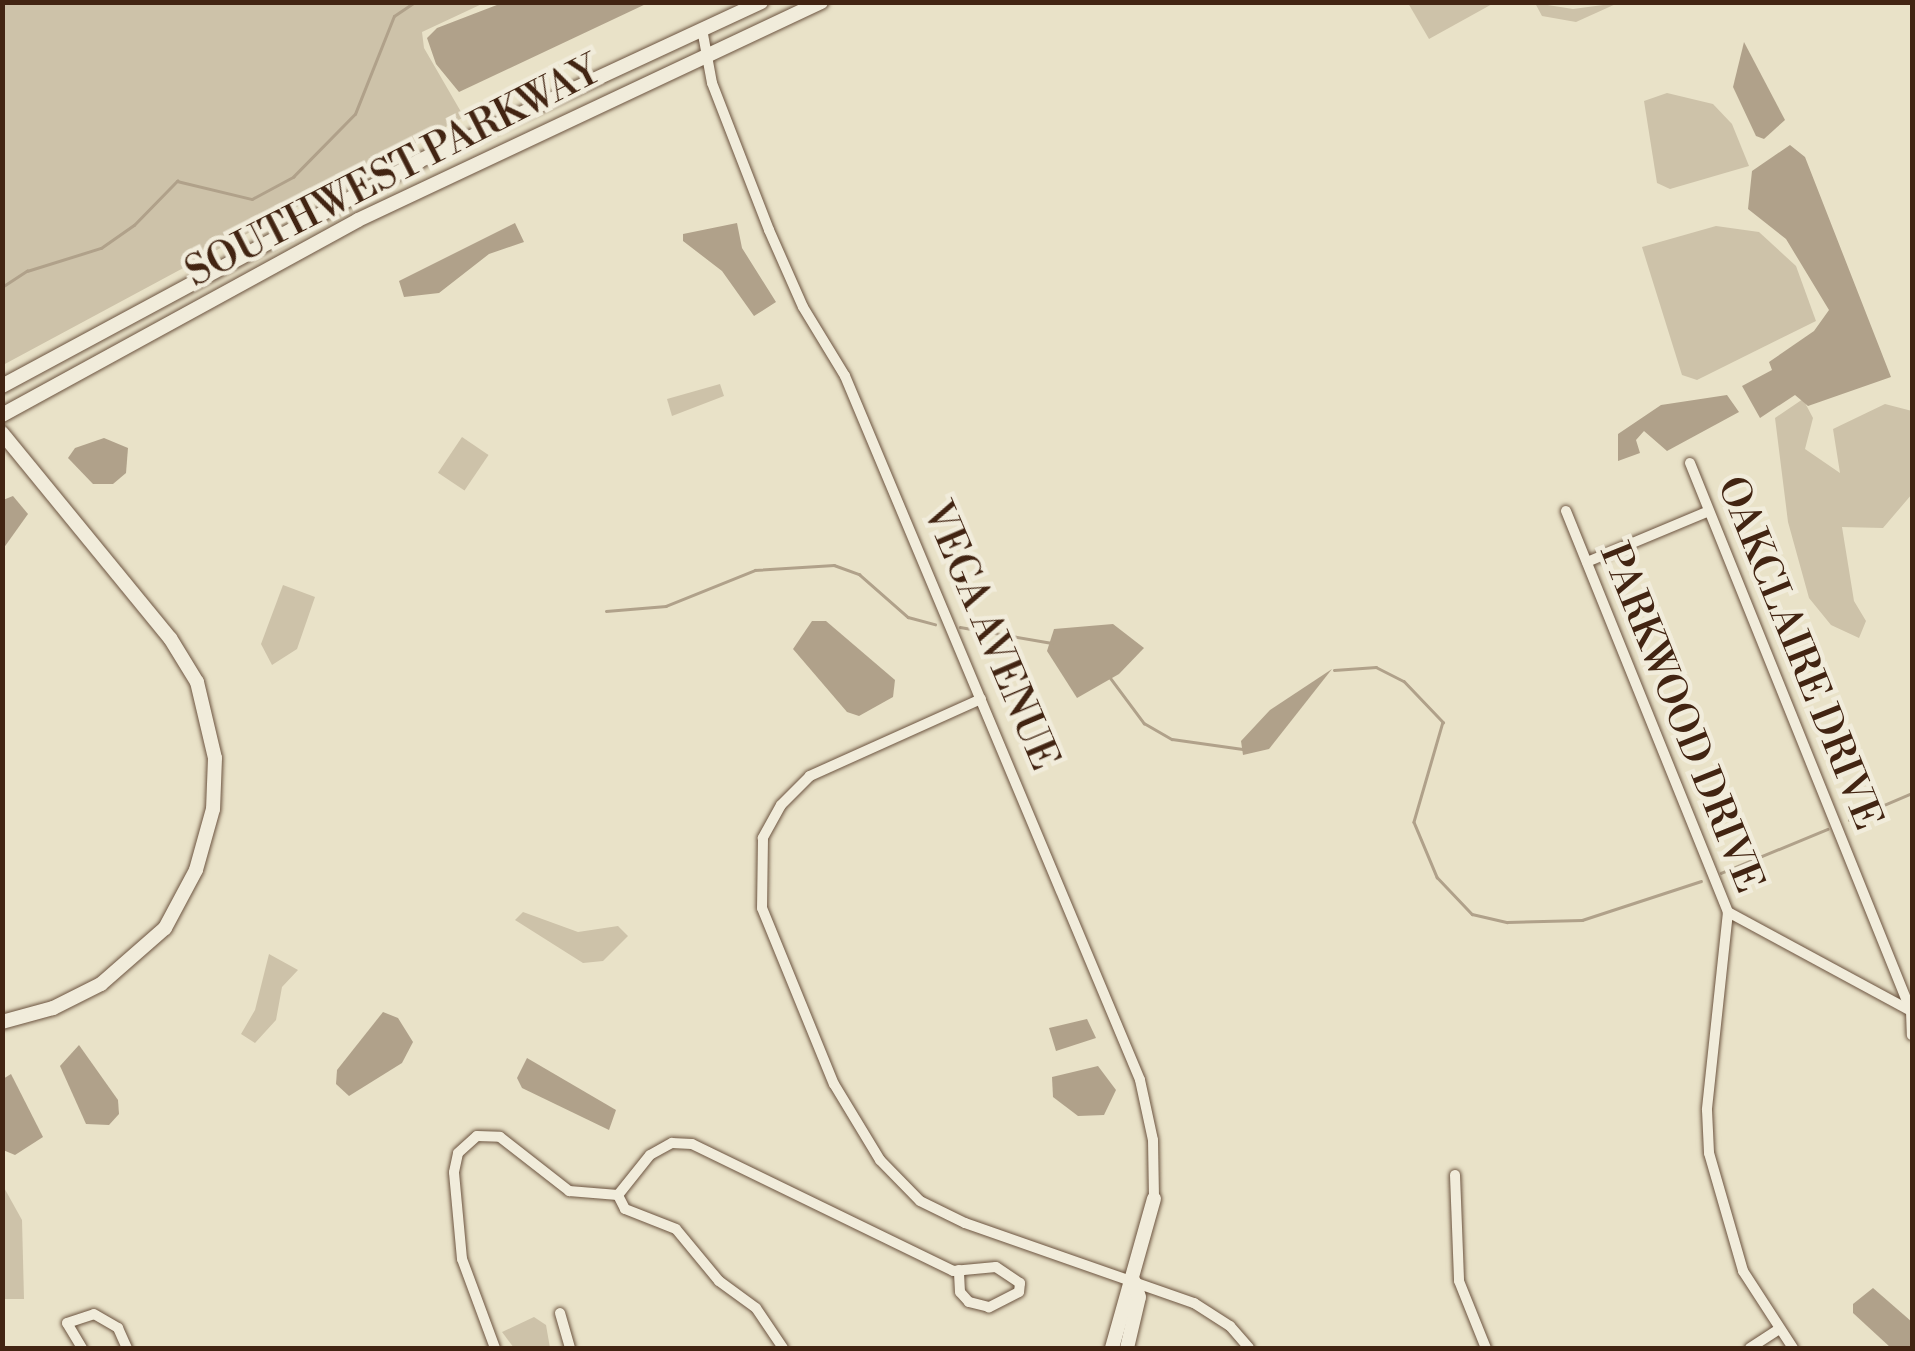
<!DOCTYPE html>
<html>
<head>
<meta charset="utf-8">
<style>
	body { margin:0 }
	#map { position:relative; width:1915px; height:1351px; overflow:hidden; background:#e9e2c8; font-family:"Libre Bodoni",serif }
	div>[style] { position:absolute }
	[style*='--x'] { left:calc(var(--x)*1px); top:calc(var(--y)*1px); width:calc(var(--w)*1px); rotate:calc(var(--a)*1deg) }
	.green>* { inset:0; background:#cdc2a9; transform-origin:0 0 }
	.water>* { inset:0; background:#b0a18a }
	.stream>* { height:2.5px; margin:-1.25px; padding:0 1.25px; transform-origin:1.25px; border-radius:1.25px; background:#b0a18a }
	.roads { filter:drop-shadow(0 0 2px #6c5440) drop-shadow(0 0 2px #6c5440) }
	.street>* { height:10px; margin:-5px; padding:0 5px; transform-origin:5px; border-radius:5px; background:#f1ecdb }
	.secondary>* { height:14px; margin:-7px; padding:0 7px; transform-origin:7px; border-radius:7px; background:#f1ecdb }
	span { translate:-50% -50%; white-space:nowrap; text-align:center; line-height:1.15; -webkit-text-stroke:9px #f1ecdb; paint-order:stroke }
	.street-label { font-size:40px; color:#422412 }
	.frame { position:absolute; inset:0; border:5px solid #422412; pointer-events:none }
</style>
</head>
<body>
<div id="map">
	<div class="green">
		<div style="clip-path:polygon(3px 2px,483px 2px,484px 3px,422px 32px,424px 48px,464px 117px,3px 365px)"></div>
		<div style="clip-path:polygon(1408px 3px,1494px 3px,1429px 39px)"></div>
		<div style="clip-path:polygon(1535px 3px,1573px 9px,1618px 3px,1576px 22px,1542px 16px)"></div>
		<div style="clip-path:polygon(1667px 93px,1713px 104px,1732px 124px,1749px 166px,1670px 189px,1657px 183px,1644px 101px)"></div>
		<div style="clip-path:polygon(1716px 226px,1759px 232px,1796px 266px,1816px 321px,1697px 380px,1682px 375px,1642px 247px)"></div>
		<div style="clip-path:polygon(720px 384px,724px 396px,672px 416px,667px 399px)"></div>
		<div style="clip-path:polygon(1803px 399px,1813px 418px,1805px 449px,1840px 473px,1833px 429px,1885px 404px,1912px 411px,1912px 494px,1883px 528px,1842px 527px,1854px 601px,1866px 621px,1859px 638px,1831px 625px,1809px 598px,1788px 522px,1775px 418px)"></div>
		<div style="left:462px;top:437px;width:32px;height:43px;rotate:34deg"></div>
		<div style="clip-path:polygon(283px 585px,315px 597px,297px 649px,272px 665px,261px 644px)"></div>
		<div style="clip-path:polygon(523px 912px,578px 932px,618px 926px,628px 936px,603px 961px,583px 963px,515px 920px)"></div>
		<div style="clip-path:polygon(269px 954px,298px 970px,282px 987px,276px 1020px,255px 1043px,241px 1034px,255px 1010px)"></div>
		<div style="clip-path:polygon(2px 1184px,22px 1220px,24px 1299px,3px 1299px)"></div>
		<div style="clip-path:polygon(534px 1317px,546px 1325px,550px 1348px,514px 1348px,502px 1332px)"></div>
	</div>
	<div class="water">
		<div style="clip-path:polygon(502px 3px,502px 2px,648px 3px,459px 92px,436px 64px,427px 38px,437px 28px)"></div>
		<div style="clip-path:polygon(1744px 42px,1785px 120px,1764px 139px,1756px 136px,1733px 87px)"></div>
		<div style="clip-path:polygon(1790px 145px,1805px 157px,1891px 377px,1808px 406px,1795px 395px,1760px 418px,1742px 386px,1772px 370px,1769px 362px,1814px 331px,1829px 310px,1786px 239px,1748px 209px,1752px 171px)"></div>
		<div style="clip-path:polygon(515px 223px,524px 242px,489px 254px,439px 293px,404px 297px,399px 281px)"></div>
		<div style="clip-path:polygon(737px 223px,742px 248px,776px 302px,754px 316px,722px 271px,683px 241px,683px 234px)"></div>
		<div style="clip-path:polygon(1727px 395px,1739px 412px,1667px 451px,1644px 431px,1636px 440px,1640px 453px,1618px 461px,1618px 434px,1661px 405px)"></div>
		<div style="clip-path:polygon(104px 438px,128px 448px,126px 473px,113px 484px,93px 484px,68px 458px,75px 448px)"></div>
		<div style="clip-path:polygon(13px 496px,28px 514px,3px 549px,3px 500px)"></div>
		<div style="clip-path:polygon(812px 621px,826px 621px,895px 680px,893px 697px,859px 716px,847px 712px,793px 649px)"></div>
		<div style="clip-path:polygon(1113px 624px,1144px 648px,1119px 674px,1077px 698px,1047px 651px,1054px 629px)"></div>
		<div style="clip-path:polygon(1332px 669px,1269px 749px,1243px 755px,1241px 741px,1270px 710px)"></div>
		<div style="clip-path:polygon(383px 1012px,398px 1018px,413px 1042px,402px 1063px,349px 1096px,336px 1084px,337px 1070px)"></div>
		<div style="clip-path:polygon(1087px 1019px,1096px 1038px,1056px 1051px,1049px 1028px)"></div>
		<div style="clip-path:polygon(79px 1045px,118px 1100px,119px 1114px,109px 1125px,86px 1124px,60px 1066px)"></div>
		<div style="clip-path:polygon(527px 1058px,616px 1110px,609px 1130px,522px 1088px,517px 1078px)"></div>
		<div style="clip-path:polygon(1098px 1066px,1116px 1090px,1104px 1115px,1078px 1116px,1053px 1097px,1052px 1077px)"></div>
		<div style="clip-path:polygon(11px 1074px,43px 1137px,15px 1155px,3px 1150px,3px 1079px)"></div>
		<div style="clip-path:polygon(1873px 1288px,1912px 1322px,1912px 1348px,1891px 1348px,1853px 1313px,1853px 1304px)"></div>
	</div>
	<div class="stream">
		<div style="--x:2;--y:287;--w:30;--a:-33"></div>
		<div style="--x:27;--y:271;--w:77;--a:-17.3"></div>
		<div style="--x:101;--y:248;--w:40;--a:-34.9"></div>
		<div style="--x:134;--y:225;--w:62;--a:-45.7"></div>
		<div style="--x:177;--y:181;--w:77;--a:13.5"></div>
		<div style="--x:252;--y:199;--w:47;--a:-28.2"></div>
		<div style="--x:293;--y:177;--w:88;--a:-45.5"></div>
		<div style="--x:355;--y:114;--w:105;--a:-68.3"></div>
		<div style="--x:394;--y:16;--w:25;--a:-34"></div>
		<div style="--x:606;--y:611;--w:60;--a:-4.8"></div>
		<div style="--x:666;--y:606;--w:96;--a:-22"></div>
		<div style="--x:755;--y:570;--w:79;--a:-3.6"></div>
		<div style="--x:834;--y:565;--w:27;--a:20"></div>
		<div style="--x:859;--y:574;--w:65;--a:41.3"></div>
		<div style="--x:908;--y:617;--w:28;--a:15"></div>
		<div style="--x:960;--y:627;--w:93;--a:9.9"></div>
		<div style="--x:1334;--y:670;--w:42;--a:-4.1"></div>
		<div style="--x:1376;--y:667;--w:31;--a:27"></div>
		<div style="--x:1404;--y:681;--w:57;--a:46.4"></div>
		<div style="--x:1443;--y:722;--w:104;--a:106.2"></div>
		<div style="--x:1414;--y:822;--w:60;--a:67.3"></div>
		<div style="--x:1437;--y:877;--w:51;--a:46.6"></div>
		<div style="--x:1472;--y:914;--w:36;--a:13"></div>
		<div style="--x:1507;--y:922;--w:75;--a:-1.5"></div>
		<div style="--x:1582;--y:920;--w:125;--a:-18.1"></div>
		<div style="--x:1109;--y:676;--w:59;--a:53.3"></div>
		<div style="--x:1144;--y:723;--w:32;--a:30"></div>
		<div style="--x:1172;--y:739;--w:71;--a:8.1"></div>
		<div style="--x:1849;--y:820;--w:69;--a:-23.2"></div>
		<div style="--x:1721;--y:873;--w:115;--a:-22.5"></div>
		<div style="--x:2;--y:1238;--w:20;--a:90"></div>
	</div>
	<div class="roads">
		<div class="street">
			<div style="--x:702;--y:29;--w:55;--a:79.5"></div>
			<div style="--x:712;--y:83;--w:158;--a:68.8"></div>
			<div style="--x:769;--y:230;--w:84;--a:66.2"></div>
			<div style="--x:803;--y:307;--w:81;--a:58.7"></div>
			<div style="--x:845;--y:376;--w:763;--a:67.26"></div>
			<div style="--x:1140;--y:1080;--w:61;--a:77.8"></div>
			<div style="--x:1153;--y:1140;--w:59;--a:89"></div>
			<div style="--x:1690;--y:463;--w:591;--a:68.04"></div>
			<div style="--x:1911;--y:1011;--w:24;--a:88"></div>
			<div style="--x:1566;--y:511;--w:432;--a:68"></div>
			<div style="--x:1728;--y:912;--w:199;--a:96.1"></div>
			<div style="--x:1707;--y:1110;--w:43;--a:87.3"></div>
			<div style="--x:1709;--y:1153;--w:123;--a:73.9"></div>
			<div style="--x:1743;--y:1271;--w:92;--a:57"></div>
			<div style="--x:1587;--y:562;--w:132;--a:-22.7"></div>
			<div style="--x:981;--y:699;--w:188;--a:155.8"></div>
			<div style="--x:810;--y:776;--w:41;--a:135"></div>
			<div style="--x:781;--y:805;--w:38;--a:119"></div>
			<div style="--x:763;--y:838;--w:70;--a:90.8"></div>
			<div style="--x:762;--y:908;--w:190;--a:67.8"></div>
			<div style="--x:834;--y:1084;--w:89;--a:58.8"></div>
			<div style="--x:880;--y:1160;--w:57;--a:45.7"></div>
			<div style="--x:920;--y:1201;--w:50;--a:26.1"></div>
			<div style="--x:965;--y:1223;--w:243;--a:19.3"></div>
			<div style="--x:1194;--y:1303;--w:43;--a:32.6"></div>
			<div style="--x:1230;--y:1326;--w:29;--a:49"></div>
			<div style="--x:1728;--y:912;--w:208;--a:28.4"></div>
			<div style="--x:1455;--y:1175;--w:106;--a:87.8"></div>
			<div style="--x:1459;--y:1281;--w:72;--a:68.1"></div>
			<div style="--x:560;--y:1313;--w:36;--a:74"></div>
			<div style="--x:82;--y:1348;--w:29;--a:-121"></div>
			<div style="--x:67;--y:1323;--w:28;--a:-18"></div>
			<div style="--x:94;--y:1314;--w:28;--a:30"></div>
			<div style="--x:118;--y:1328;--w:22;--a:66"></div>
			<div style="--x:495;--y:1348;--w:95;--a:-110.3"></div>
			<div style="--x:462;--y:1259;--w:87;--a:-95.3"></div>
			<div style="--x:454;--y:1172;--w:19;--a:-78"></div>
			<div style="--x:458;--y:1153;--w:25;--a:-42"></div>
			<div style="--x:477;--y:1136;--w:23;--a:2"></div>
			<div style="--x:500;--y:1137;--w:88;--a:38"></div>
			<div style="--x:569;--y:1191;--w:49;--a:4.7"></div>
			<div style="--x:783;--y:1348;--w:48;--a:-124"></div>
			<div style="--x:756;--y:1308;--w:46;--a:-143.9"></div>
			<div style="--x:719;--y:1281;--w:67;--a:-129.6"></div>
			<div style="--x:676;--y:1229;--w:55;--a:-158.6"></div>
			<div style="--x:625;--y:1209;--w:16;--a:-117"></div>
			<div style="--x:618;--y:1195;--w:51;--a:-51.3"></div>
			<div style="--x:650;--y:1155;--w:25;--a:-29"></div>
			<div style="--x:672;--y:1143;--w:20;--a:3"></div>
			<div style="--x:692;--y:1144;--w:290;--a:25.9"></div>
			<div style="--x:953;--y:1271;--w:43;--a:-5.3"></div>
			<div style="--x:996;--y:1267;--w:29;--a:34"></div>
			<div style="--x:1020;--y:1283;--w:9;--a:96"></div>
			<div style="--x:1019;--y:1292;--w:34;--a:153"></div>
			<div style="--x:989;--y:1307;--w:21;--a:-166"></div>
			<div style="--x:969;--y:1302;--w:13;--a:-132"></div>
			<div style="--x:960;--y:1292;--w:22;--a:-93"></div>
			<div style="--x:1750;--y:1348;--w:33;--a:-33"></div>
		</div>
		<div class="secondary">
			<div style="--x:2;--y:386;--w:474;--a:-28.3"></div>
			<div style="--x:419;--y:161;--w:377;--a:-24.9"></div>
			<div style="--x:2;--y:415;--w:406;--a:-28.7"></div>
			<div style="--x:358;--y:220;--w:512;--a:-25.21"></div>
			<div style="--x:2;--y:433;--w:265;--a:50.7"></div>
			<div style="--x:170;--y:638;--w:52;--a:58.5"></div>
			<div style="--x:197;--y:682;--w:78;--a:76.7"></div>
			<div style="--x:215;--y:758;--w:51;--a:92.2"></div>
			<div style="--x:213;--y:809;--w:63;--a:105.6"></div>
			<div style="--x:196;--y:870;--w:66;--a:118.1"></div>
			<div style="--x:165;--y:928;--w:85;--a:138.8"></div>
			<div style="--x:101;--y:984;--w:54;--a:153.4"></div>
			<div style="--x:53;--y:1008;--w:53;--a:164.6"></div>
			<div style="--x:1112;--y:1348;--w:155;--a:-74.3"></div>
			<div style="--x:1127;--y:1348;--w:52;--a:-76.8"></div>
			<div style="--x:1139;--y:1297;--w:16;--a:-108"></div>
		</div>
	</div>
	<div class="street-label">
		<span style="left:393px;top:172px;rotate:-27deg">SOUTHWEST PARKWAY</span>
		<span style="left:990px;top:636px;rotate:67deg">VEGA AVENUE</span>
		<span style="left:1799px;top:653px;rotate:68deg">OAKCLAIRE DRIVE</span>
		<span style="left:1681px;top:718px;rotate:68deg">PARKWOOD DRIVE</span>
	</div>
	<div class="frame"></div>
</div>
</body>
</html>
